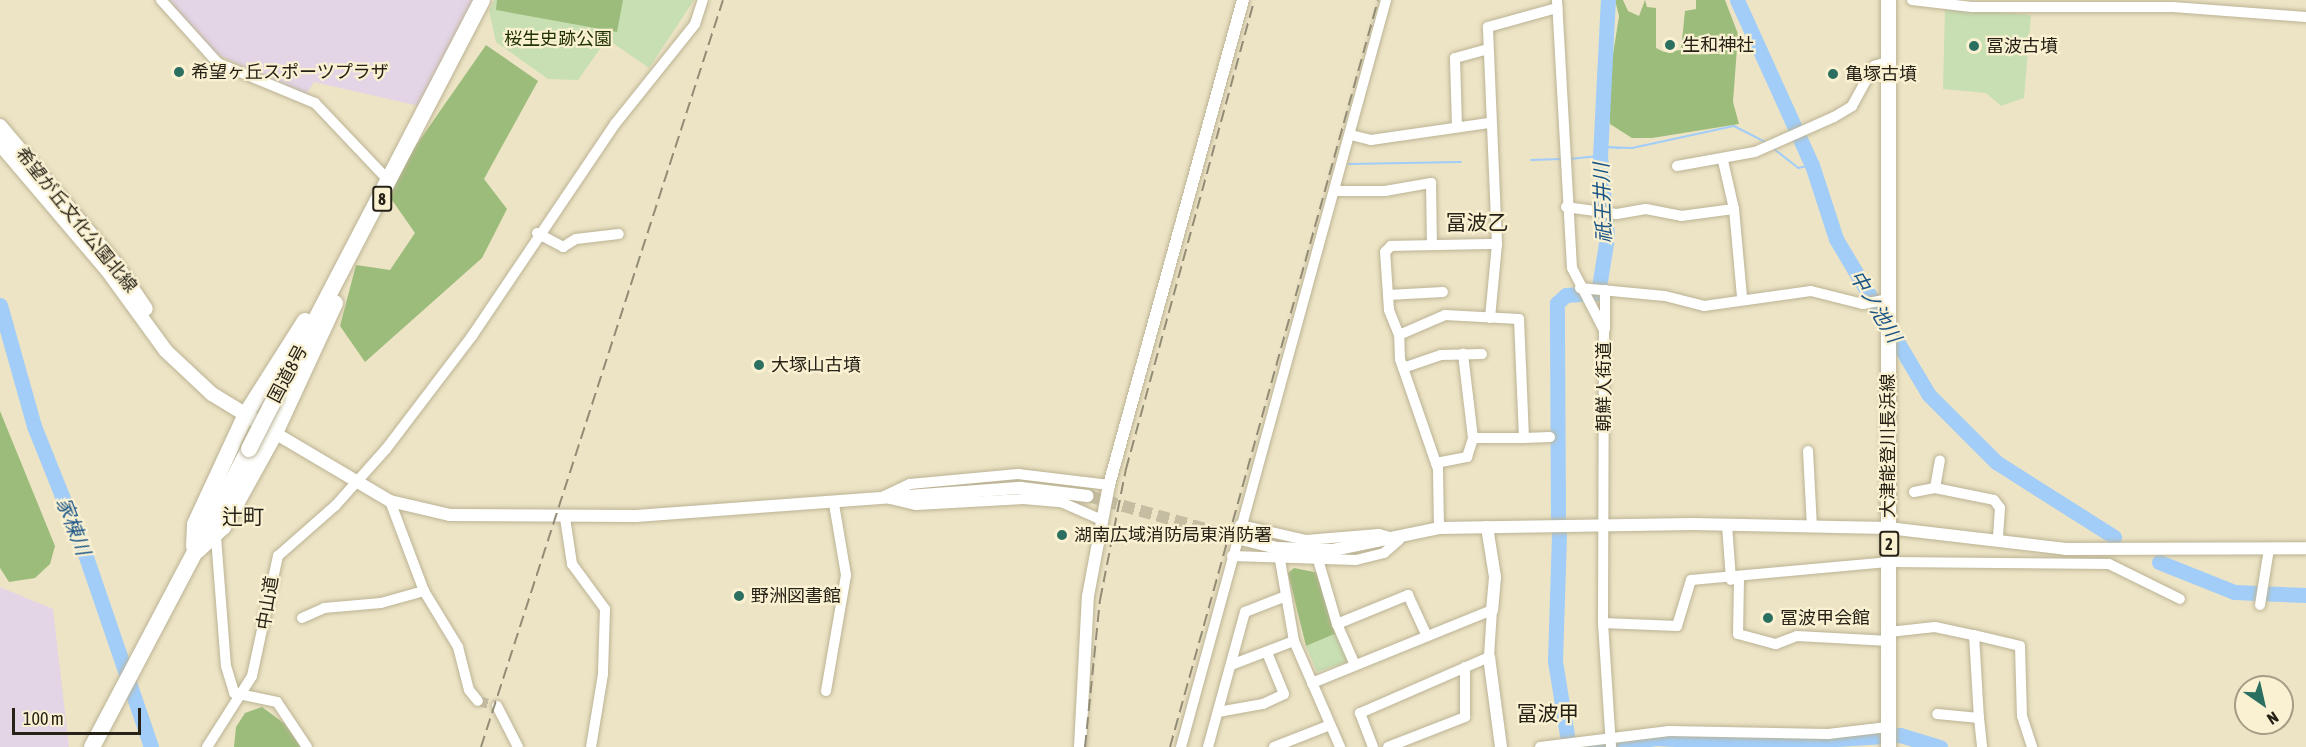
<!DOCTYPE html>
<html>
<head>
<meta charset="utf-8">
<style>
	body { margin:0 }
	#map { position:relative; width:2306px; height:747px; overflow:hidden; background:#ede4c5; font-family:"Asap Condensed","Noto Sans JP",sans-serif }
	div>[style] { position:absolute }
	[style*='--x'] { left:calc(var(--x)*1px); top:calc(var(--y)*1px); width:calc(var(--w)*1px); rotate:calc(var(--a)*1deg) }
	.industrial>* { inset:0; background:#e3d4e6 }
	.green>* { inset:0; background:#c8dfb3 }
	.forest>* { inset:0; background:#9cbc7b }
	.stream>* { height:2px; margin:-1px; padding:0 1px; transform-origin:1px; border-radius:1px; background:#a1cdf8 }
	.river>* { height:15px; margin:-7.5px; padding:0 7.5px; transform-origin:7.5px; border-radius:7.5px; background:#a1cdf8 }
	.minor-tunnel>* { height:10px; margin-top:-5px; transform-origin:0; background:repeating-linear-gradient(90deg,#c5bda2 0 10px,transparent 0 15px) }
	.tertiary-tunnel>* { height:12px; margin-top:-6px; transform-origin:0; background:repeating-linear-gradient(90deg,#c5bda2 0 12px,transparent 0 18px) }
	.roads { filter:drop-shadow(0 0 2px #bbb395) drop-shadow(0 0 2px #bbb395) }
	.minor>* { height:10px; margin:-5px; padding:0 5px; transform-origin:5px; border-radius:5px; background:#fff }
	.tertiary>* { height:12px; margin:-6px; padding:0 6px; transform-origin:6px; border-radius:6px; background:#fff }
	.secondary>* { height:14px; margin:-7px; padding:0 7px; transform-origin:7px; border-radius:7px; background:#fff }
	.primary>* { height:15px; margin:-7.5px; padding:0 7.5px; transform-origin:7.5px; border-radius:7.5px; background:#fff }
	.trunk>* { height:16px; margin:-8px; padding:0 8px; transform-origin:8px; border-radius:8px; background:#fff }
	.rail>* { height:2px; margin-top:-1px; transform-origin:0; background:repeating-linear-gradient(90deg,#928c76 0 12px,transparent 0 18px) }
	.bridges { filter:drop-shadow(0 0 2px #bbb395) drop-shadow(0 0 2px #bbb395) }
	.trunk-bridge>* { height:16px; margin:-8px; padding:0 8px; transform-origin:8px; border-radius:8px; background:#fff }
	.dots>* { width:16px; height:16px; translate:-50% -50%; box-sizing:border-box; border:3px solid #faf1d2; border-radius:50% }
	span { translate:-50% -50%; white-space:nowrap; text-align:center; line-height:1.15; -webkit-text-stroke:4.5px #faf1d2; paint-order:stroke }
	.shield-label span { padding:2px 4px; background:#faf1d2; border:2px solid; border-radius:4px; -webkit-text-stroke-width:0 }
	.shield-label { font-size:16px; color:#262217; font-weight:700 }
	.park-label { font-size:18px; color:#1e3101 }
	.poi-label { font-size:18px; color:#262217 }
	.left { translate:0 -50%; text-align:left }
	.street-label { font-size:18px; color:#262217 }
	.water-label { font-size:20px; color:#1a5486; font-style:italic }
	.quarter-label { font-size:21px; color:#262217 }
	.north { position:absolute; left:2234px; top:675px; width:60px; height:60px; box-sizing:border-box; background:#faf1d2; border:2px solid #a59e87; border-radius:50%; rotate:146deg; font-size:16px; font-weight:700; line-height:24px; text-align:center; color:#262217 }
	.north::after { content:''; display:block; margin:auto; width:21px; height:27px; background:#2b6f61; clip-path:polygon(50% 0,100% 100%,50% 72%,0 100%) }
	.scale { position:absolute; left:12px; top:708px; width:129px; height:27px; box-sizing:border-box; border:3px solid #262217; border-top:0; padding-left:8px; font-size:18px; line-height:21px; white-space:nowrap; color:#262217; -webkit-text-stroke:4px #faf1d2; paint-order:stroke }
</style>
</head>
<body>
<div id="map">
	<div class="industrial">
		<div style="clip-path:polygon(169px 0,475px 0,419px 106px,314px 82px,306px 95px,212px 52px)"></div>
		<div style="clip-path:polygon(0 587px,53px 609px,69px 747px,0 747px)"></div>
	</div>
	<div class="green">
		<div style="clip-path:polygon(494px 0,694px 0,649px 68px,607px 39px,578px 80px,548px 79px,496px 42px,489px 11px)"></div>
		<div style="clip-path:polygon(1945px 7px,2031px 15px,2024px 98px,2001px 106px,1986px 93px,1943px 89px)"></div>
		<div style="clip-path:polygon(1339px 632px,1347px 662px,1317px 672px,1306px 646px)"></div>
	</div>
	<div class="forest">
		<div style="clip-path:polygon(497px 0,623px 0,617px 32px,496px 10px)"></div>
		<div style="clip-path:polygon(1615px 0,1623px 0,1628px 11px,1639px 16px,1645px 0,1647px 7px,1656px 8px,1656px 48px,1664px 52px,1681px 50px,1685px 11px,1696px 9px,1696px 0,1725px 0,1738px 34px,1733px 102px,1739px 124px,1652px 138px,1632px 138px,1610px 124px,1609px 80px,1619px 16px)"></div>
		<div style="clip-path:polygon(486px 45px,538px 81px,484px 179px,507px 209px,482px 258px,365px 362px,340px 326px,356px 265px,390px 270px,415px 233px,385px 190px)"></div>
		<div style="clip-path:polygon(0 411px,55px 546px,50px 564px,35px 578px,9px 582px,0 568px)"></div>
		<div style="clip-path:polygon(1294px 568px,1319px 573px,1339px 632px,1306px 646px,1288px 573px)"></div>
		<div style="clip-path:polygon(262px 707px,285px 724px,301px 747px,234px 747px,236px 727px,245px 713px)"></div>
	</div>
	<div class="stream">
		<div style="--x:1603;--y:147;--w:29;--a:2"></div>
		<div style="--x:1632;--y:148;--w:104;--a:-12.2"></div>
		<div style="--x:1734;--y:126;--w:37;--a:27"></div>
		<div style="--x:1606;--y:147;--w:15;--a:4"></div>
		<div style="--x:1774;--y:149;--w:31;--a:38"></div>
		<div style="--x:1798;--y:168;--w:14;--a:-12"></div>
		<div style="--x:1570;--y:159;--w:30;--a:-6"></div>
		<div style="--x:1531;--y:160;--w:30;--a:-2"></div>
		<div style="--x:1349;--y:164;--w:112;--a:-1"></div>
	</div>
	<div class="river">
		<div style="--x:1737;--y:0;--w:181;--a:65.6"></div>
		<div style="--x:1812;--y:165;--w:78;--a:72"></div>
		<div style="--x:1836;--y:239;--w:182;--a:59.2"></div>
		<div style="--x:1929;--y:395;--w:95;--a:45"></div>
		<div style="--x:1996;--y:462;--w:140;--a:32.4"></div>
		<div style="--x:0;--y:305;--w:126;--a:74.3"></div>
		<div style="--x:34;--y:426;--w:135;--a:68.2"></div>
		<div style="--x:84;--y:551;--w:207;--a:71.1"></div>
		<div style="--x:1558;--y:518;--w:215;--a:-90.3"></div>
		<div style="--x:1557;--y:303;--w:12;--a:-42"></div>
		<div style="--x:1566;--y:295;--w:31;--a:-4"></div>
		<div style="--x:1597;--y:293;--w:6;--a:-72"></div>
		<div style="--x:1599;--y:287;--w:51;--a:-80.9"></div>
		<div style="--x:1607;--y:237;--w:81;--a:-94.9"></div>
		<div style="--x:1600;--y:156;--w:156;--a:-87.1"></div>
		<div style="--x:1559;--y:534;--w:127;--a:91.8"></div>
		<div style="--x:1555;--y:661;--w:81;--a:80.8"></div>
		<div style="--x:2159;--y:562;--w:81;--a:21.8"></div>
		<div style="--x:2234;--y:592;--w:72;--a:2.4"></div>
		<div style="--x:1592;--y:747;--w:66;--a:-7.9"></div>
		<div style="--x:1657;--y:738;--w:103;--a:3.3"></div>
		<div style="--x:1760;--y:744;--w:140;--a:-3.7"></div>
		<div style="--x:1900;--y:735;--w:42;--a:16.7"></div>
	</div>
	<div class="minor-tunnel">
		<div style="--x:478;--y:701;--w:20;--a:15"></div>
	</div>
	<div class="tertiary-tunnel">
		<div style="--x:1088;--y:496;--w:159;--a:15.7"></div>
	</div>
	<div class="roads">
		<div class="minor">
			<div style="--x:161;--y:0;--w:85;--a:47.9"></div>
			<div style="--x:218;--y:63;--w:105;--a:22.4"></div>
			<div style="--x:315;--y:103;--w:108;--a:46.5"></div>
			<div style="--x:1557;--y:0;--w:268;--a:86.8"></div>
			<div style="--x:1572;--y:268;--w:70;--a:62.7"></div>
			<div style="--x:1604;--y:330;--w:293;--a:90.2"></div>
			<div style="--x:1603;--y:623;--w:124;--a:86.3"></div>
			<div style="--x:1912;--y:0;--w:60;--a:6.7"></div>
			<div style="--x:1972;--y:7;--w:201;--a:0"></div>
			<div style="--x:2173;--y:7;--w:133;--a:4.3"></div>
			<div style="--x:1457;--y:127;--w:69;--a:-91.7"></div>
			<div style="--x:1455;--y:58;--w:34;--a:-15"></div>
			<div style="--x:1351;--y:135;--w:21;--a:14"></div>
			<div style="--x:1371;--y:140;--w:119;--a:-8.2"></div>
			<div style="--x:1677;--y:166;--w:79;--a:-10.2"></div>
			<div style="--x:1755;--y:152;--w:86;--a:-23.9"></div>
			<div style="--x:1834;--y:117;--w:21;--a:-31"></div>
			<div style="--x:1852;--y:106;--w:46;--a:-61.2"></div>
			<div style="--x:1874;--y:66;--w:17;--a:-17"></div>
			<div style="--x:1336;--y:191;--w:49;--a:0"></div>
			<div style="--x:1385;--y:191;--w:47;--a:-9.9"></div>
			<div style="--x:1431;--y:183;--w:62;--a:89.1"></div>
			<div style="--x:1566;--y:207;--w:51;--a:7.8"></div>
			<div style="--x:1617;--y:214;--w:29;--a:-10"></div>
			<div style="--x:1646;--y:209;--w:36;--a:11"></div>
			<div style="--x:1681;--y:216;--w:53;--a:-7.5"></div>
			<div style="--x:1734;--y:209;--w:49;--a:-102.9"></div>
			<div style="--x:1734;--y:209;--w:88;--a:84.8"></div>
			<div style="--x:537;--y:233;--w:30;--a:28"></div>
			<div style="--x:563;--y:247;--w:15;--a:-32"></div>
			<div style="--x:576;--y:239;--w:43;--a:-6.6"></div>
			<div style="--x:1580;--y:288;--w:85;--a:5.4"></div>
			<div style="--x:1665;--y:296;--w:40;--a:14.4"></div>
			<div style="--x:1704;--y:306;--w:108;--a:-8"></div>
			<div style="--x:1811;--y:291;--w:54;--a:14"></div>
			<div style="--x:1863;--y:304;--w:25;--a:-11"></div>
			<div style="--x:1605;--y:290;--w:39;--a:90"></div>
			<div style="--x:1388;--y:295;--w:55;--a:-3.1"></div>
			<div style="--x:1490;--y:318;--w:74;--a:-84.6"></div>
			<div style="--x:1497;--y:244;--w:217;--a:-92.4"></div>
			<div style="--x:1488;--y:27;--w:72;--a:-15.4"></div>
			<div style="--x:1399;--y:335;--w:27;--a:-112"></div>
			<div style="--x:1389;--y:310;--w:58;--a:-93.9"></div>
			<div style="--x:1385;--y:252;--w:8;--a:-45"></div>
			<div style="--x:1391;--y:246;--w:106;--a:-1.1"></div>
			<div style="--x:1403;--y:368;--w:40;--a:-18.9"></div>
			<div style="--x:1441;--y:355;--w:41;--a:-1.4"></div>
			<div style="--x:1524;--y:438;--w:26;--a:-2"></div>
			<div style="--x:1808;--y:451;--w:76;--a:87"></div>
			<div style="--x:1436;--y:463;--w:32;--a:-11"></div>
			<div style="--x:1467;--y:457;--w:20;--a:-72"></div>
			<div style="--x:1473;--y:438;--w:85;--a:-96.8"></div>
			<div style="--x:1935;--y:488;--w:28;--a:-80"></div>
			<div style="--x:1914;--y:492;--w:21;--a:-11"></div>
			<div style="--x:1935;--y:488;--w:60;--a:11.5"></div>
			<div style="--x:1994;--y:500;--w:10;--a:53"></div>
			<div style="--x:2000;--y:508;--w:31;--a:94"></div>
			<div style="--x:882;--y:497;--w:31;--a:-25"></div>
			<div style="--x:910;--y:484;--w:108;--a:-5.3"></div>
			<div style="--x:1018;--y:474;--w:92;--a:6.9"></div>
			<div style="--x:890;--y:499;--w:27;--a:13"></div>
			<div style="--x:916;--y:505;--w:108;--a:-3.2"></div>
			<div style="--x:1024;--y:499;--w:37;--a:5"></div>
			<div style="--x:1061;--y:502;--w:45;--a:23.7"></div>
			<div style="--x:390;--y:501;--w:96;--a:69.3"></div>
			<div style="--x:424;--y:591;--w:66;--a:58.7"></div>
			<div style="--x:458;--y:647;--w:44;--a:75.7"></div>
			<div style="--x:469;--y:690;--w:14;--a:51"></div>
			<div style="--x:565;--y:518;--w:47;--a:81.3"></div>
			<div style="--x:572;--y:564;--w:56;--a:53.7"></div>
			<div style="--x:605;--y:609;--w:65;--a:91.8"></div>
			<div style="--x:603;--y:674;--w:74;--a:99.3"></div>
			<div style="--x:1240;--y:525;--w:68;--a:12.8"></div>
			<div style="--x:1306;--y:540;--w:73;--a:-4.7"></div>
			<div style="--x:1379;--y:534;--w:15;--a:16"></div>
			<div style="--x:1727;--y:525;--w:55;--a:85.8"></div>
			<div style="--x:1439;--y:528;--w:59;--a:-91"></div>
			<div style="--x:1438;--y:469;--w:116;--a:-109.1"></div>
			<div style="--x:1400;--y:359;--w:24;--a:-92"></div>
			<div style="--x:1399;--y:335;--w:50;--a:-23.5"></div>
			<div style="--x:1445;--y:315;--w:74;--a:3.1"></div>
			<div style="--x:1519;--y:319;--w:119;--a:87.6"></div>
			<div style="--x:1524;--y:438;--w:51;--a:180"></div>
			<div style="--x:216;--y:537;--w:129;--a:85.6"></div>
			<div style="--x:226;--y:666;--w:28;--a:73"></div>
			<div style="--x:234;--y:693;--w:44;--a:11.8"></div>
			<div style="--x:277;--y:702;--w:54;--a:56.3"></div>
			<div style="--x:1232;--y:556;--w:124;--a:1.8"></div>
			<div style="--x:1356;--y:560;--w:29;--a:-14"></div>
			<div style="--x:1384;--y:553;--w:20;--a:-41"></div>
			<div style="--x:1280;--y:560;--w:82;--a:80.2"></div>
			<div style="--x:1294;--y:641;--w:116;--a:66.5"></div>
			<div style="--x:1319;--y:563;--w:64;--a:73.6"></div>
			<div style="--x:1739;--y:579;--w:55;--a:91"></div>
			<div style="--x:1738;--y:634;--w:39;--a:15"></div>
			<div style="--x:1776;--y:644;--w:22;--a:-21"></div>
			<div style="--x:1797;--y:636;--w:92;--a:3.1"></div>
			<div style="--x:2260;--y:605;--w:57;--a:-80.9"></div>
			<div style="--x:302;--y:618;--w:24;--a:-24"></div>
			<div style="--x:324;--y:608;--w:57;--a:-5"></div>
			<div style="--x:381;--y:603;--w:45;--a:-15.6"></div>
			<div style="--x:1603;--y:623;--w:74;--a:2.3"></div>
			<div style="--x:1677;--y:626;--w:48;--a:-73.1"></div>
			<div style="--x:1691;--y:580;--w:200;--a:-5.2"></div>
			<div style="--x:1890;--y:562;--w:219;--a:0.5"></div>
			<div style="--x:2109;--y:564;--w:79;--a:26.2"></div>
			<div style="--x:1889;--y:632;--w:46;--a:-6.2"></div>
			<div style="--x:1935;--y:627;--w:40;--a:12"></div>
			<div style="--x:1974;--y:635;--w:83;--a:86.6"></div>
			<div style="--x:1979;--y:718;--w:42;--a:-174.6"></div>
			<div style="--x:1974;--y:635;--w:47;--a:13.4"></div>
			<div style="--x:2020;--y:646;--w:70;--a:88.4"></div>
			<div style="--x:2022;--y:716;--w:33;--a:72"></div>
			<div style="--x:1231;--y:665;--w:67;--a:-20.9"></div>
			<div style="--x:1355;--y:665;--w:45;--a:-113.7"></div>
			<div style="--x:1337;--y:624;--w:77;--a:-22.2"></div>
			<div style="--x:1408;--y:595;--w:43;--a:65.2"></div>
			<div style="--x:1312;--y:683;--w:194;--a:-22.1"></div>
			<div style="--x:1492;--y:610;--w:47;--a:93.7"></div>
			<div style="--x:1489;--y:657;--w:141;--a:156.5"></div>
			<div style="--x:1360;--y:713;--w:36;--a:69"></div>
			<div style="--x:826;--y:691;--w:118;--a:-80.2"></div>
			<div style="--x:846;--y:575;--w:72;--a:-99.6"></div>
			<div style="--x:497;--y:706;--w:46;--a:62.9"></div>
			<div style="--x:1218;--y:712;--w:46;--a:-10.1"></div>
			<div style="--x:1263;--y:704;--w:23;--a:-25"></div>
			<div style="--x:1284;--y:694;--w:42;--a:-112.3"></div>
			<div style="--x:1979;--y:718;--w:29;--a:84"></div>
			<div style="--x:207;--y:747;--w:84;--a:-57.6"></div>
			<div style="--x:252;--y:676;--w:123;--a:-77.8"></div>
			<div style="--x:278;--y:556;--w:76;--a:-41.3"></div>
			<div style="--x:335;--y:506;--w:76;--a:-48.2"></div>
			<div style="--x:386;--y:449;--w:142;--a:-52.7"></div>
			<div style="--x:472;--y:336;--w:256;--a:-56"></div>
			<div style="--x:615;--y:124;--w:128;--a:-51.3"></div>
			<div style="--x:695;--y:24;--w:25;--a:-72"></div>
			<div style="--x:1181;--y:747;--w:775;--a:-74.65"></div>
			<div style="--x:1208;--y:747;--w:140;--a:-74.7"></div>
			<div style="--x:1245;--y:612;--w:44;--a:-21.3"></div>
			<div style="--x:1274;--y:747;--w:60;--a:-21.4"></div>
			<div style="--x:1388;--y:747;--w:83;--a:-21.3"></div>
			<div style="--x:1465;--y:717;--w:50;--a:-90"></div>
			<div style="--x:1540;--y:747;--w:130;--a:-7.1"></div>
			<div style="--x:1669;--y:731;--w:159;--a:1.1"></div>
			<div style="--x:1828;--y:734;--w:60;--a:-6.7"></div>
		</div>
		<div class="tertiary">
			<div style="--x:275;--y:433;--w:134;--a:30.6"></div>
			<div style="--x:390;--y:501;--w:62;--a:13.1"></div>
			<div style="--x:450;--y:515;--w:186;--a:0.3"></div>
			<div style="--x:636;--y:516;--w:386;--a:-4.2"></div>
			<div style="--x:1021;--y:488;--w:67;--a:6.8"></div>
			<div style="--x:1487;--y:527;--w:51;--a:80.9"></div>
			<div style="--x:1495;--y:577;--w:33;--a:95"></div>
			<div style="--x:1241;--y:539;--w:37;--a:14"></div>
			<div style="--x:1277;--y:548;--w:56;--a:2"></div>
			<div style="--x:1333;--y:550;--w:108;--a:-11.7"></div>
			<div style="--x:1439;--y:528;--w:254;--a:-0.9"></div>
			<div style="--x:1693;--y:524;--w:195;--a:1.2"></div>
			<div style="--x:1888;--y:528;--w:179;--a:6.7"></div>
			<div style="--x:2066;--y:549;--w:240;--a:-0.2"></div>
			<div style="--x:1489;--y:657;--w:91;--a:82.4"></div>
			<div style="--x:1080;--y:747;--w:151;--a:-87"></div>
			<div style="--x:1088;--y:596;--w:113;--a:-79.3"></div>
			<div style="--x:1109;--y:485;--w:503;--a:-74.56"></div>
		</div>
		<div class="secondary">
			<div style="--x:0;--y:126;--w:179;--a:50"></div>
			<div style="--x:115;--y:263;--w:55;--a:56"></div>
			<div style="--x:0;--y:144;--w:165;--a:49.7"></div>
			<div style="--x:107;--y:270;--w:100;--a:53.9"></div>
			<div style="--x:166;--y:351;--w:63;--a:43.1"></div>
			<div style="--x:212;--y:394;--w:69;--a:31.4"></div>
		</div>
		<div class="primary">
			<div style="--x:1888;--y:747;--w:747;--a:-90"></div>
		</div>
		<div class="trunk">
			<div style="--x:276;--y:396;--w:446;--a:-62.5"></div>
			<div style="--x:194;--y:546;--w:22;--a:-87"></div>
			<div style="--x:195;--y:524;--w:121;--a:-65.1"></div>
			<div style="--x:246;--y:414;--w:110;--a:-57.6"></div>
			<div style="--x:197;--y:551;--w:35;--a:-43"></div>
			<div style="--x:223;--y:527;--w:107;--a:-61"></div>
			<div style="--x:275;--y:433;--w:143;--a:-65.2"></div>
			<div style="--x:92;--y:747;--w:337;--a:-62.2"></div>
		</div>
	</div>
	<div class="rail">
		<div style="--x:481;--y:747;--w:785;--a:-72.05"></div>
		<div style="--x:1085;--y:747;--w:148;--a:-84.2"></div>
		<div style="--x:1100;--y:600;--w:134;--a:-78.8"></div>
		<div style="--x:1126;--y:469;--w:486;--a:-74.7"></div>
		<div style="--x:1170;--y:747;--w:775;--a:-74.44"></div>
	</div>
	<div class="bridges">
		<div class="trunk-bridge">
			<div style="--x:249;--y:449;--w:59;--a:-63"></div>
		</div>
	</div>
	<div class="dots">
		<div style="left:1670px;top:45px;background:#2b6f61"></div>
		<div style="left:1974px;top:46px;background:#2b6f61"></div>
		<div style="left:179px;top:72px;background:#2b6f61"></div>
		<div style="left:1833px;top:74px;background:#2b6f61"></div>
		<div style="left:759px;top:365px;background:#2b6f61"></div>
		<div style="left:1062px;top:535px;background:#2b6f61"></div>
		<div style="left:739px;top:596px;background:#2b6f61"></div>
		<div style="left:1768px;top:618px;background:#2b6f61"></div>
	</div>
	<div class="shield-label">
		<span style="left:382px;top:199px">8</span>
		<span style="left:1889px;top:544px">2</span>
	</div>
	<div class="park-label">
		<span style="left:558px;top:39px">桜生史跡公園</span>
	</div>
	<div class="poi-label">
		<span class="left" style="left:1682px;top:45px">生和神社</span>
		<span class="left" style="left:1986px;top:46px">冨波古墳</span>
		<span class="left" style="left:191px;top:72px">希望ヶ丘スポーツプラザ</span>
		<span class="left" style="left:1845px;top:74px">亀塚古墳</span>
		<span class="left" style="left:771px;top:365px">大塚山古墳</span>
		<span class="left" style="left:1074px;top:535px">湖南広域消防局東消防署</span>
		<span class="left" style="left:751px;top:596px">野洲図書館</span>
		<span class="left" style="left:1780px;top:618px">冨波甲会館</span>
	</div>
	<div class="street-label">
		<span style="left:76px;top:220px;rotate:51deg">希望が丘文化公園北線</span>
		<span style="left:288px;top:374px;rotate:-62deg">国道8号</span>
		<span style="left:1604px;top:387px;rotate:-90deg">朝鮮人街道</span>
		<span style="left:1888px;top:446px;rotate:-90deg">大津能登川長浜線</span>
		<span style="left:268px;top:603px;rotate:-81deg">中山道</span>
	</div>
	<div class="water-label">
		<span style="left:1602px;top:203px;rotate:-92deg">祇王井川</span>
		<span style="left:1876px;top:306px;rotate:59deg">中ノ池川</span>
		<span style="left:74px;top:526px;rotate:69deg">家棟川</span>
	</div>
	<div class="quarter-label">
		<span style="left:1477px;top:222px">冨波乙</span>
		<span style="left:243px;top:516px">辻町</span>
		<span style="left:1548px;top:713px">冨波甲</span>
	</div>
	<div class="north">N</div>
	<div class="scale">100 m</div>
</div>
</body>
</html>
